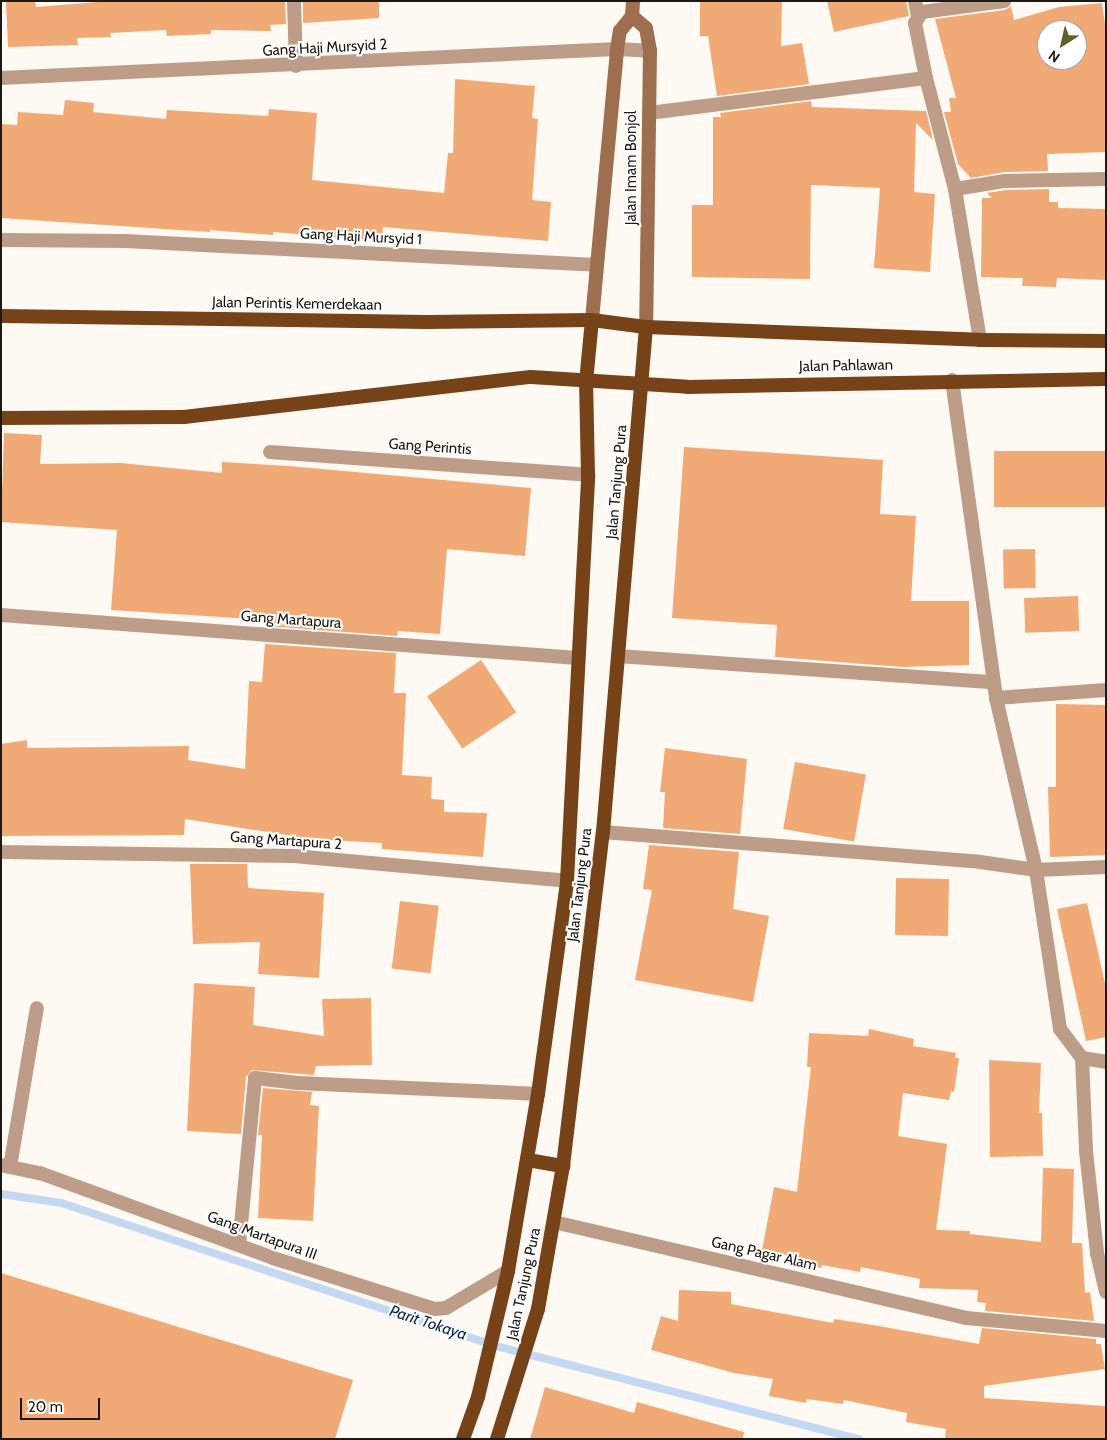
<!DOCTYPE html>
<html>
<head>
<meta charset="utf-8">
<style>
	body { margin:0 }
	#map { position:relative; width:1107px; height:1440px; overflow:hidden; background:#fef9f3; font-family:Cabin,sans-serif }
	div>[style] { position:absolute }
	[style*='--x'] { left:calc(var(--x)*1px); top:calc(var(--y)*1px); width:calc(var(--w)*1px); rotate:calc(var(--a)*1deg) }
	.stream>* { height:8px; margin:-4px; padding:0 4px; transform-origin:4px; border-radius:4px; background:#c3d8f3 }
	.building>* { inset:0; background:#f1aa75; transform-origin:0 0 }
	.minor>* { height:14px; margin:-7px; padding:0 7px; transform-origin:7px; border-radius:7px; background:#bd9d87 }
	.secondary>* { height:14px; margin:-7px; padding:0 7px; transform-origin:7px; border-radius:7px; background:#9d6f4f }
	.trunk>* { height:14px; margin:-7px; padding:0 7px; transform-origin:7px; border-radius:7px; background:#764318 }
	span { translate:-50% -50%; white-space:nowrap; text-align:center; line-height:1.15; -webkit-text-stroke:4px #fff; paint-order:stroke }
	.street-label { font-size:15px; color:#1c1915 }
	.water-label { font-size:16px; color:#082952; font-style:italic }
	.frame { position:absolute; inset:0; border:2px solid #1c1915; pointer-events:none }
	.north { position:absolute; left:1037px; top:20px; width:50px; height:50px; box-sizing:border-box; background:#fff; border:1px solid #a4a3a1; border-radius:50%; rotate:215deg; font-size:14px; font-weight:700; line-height:20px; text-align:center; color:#1c1915 }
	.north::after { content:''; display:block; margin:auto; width:18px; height:22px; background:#655d29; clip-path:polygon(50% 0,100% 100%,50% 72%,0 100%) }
	.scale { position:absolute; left:20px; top:1398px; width:80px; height:22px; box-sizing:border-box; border:2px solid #1c1915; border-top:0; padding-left:6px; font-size:15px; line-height:18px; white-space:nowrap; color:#1c1915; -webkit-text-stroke:4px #fff; paint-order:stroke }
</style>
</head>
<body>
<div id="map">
	<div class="stream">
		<div style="--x:1;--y:1194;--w:61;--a:8.5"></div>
		<div style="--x:61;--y:1203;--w:462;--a:18.2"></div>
		<div style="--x:500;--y:1347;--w:371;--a:14.4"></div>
	</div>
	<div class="building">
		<div style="clip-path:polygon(6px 1px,35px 1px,36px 7px,110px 1px,285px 1px,286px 24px,270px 25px,271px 31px,211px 30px,211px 34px,167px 36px,166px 30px,110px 33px,111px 37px,77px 38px,78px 45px,8px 47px)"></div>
		<div style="clip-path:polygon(303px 1px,379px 1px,379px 18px,303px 23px)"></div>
		<div style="clip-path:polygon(700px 1px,782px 1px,781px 46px,802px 43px,809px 84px,717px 96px,708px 36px,700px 36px)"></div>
		<div style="clip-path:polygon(827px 1px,906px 1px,909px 16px,834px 32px)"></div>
		<div style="clip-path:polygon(evenodd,1102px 3px,1106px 31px,1106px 152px,1047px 154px,1048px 171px,1005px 172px,971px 178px,958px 164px,944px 112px,951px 112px,949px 98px,956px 98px,935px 19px,1005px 10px,1011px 6px,1014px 20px,1059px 7px,1102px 3px,1047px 30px,1077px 30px,1077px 60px,1047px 60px,1047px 30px)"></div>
		<div style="clip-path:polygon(455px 79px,535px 86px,532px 118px,538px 119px,532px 200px,551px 202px,548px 241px,383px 227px,382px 241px,273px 232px,273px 235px,210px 230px,210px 232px,1px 218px,1px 124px,17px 125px,18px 112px,63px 115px,65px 100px,94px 103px,93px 112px,166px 119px,167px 110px,268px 116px,269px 109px,317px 113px,312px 180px,444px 193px,448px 153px,453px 153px)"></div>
		<div style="clip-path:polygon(811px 101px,812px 107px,926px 111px,933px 140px,916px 123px,914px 192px,935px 194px,930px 272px,874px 268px,880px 188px,811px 185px,810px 279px,692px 277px,692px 205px,713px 205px,713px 117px,721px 117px,720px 113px)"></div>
		<div style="clip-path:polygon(1049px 189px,1049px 202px,1058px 202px,1058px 208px,1106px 209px,1106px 280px,1057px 278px,1056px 287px,1022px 286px,1023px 278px,981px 277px,982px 198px,992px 198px,987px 193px,1006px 190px)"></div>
		<div style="clip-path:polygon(4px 433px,42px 435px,40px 464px,121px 463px,222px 473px,222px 462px,289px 466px,531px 488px,525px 556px,447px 549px,440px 634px,398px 631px,397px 636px,267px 626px,267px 620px,111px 610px,117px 530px,1px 522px)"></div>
		<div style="clip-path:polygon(684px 447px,883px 460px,880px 514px,916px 516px,911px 601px,969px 601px,969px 665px,902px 667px,775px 657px,777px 625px,672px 618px)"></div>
		<div style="left:994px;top:451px;width:112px;height:56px"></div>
		<div style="left:1035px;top:549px;width:39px;height:32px;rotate:89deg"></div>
		<div style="left:1078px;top:596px;width:35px;height:54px;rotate:88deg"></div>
		<div style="clip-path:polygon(265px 644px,396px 653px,394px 693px,406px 693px,402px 775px,432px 777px,431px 799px,444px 800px,444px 812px,487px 813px,483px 857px,382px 849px,382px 843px,312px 839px,185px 819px,184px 835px,1px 836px,1px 744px,27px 740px,27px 748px,189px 746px,188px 760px,245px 769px,249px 681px,262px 682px)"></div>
		<div style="left:481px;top:660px;width:63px;height:65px;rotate:56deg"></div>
		<div style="clip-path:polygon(1056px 704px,1106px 705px,1106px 855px,1050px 857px,1048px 787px,1056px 787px)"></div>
		<div style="clip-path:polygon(665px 748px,747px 759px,740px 834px,663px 828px,665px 792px,660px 792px)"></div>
		<div style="left:795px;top:762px;width:72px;height:68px;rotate:10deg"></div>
		<div style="clip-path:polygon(649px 845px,739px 852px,733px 909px,769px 916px,753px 1002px,635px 980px,652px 890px,643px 889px)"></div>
		<div style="clip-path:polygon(190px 864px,247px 864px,248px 888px,324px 893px,319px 978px,258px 974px,260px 942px,193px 944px)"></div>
		<div style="left:896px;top:878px;width:53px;height:57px;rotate:1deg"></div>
		<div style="left:400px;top:901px;width:39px;height:68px;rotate:7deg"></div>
		<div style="clip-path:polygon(1087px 903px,1106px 988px,1106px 1037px,1086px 1041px,1057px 909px)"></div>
		<div style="clip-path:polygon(194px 983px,255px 987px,253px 1025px,324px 1036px,322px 999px,371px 998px,372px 1065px,316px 1066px,314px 1075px,252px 1070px,246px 1077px,241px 1134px,187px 1131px)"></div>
		<div style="clip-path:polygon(869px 1029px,914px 1039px,913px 1046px,956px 1053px,955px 1058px,959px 1058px,954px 1092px,951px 1091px,949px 1100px,903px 1093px,898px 1136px,947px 1144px,936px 1230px,970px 1231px,970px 1234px,1041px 1242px,1043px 1168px,1074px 1169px,1072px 1243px,1082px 1243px,1085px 1293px,1090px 1292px,1094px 1321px,985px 1311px,986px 1303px,977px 1302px,978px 1290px,919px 1288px,920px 1279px,861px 1267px,860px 1272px,822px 1265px,821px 1268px,795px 1262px,796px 1257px,762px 1250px,774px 1187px,797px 1192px,811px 1067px,807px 1067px,809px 1033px,868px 1036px)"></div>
		<div style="clip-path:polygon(989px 1060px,1041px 1063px,1039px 1113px,1042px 1113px,1043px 1156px,990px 1157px)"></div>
		<div style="clip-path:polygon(263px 1088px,312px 1092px,310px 1105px,319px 1106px,313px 1221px,258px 1218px,262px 1135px,258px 1135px)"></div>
		<div style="clip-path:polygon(1px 1273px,353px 1380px,335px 1439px,1px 1439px)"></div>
		<div style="clip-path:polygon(679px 1290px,731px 1292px,731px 1304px,833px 1323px,834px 1319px,873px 1325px,979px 1344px,982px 1328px,1096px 1339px,1096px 1344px,1101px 1344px,1105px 1369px,984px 1386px,984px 1398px,1106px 1406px,1106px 1439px,945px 1439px,946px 1429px,906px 1422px,907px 1413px,844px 1400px,843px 1404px,807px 1399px,806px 1403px,769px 1396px,773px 1379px,734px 1373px,651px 1350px,661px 1316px,678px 1321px)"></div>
		<div style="clip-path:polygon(545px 1387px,634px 1413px,637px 1402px,744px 1432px,743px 1439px,530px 1439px)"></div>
	</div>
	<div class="minor">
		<div style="--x:294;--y:1;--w:65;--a:88.2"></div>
		<div style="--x:915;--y:1;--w:16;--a:79"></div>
		<div style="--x:1;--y:78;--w:617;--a:-2.7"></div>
		<div style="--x:617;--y:49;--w:33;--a:3"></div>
		<div style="--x:926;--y:78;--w:115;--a:75.4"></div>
		<div style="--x:649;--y:113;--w:279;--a:-7.2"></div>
		<div style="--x:926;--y:78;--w:56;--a:-101.3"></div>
		<div style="--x:915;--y:23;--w:13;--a:-58"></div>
		<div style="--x:922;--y:12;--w:83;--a:-7.6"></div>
		<div style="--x:1;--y:240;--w:124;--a:0.5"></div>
		<div style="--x:125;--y:241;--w:472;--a:2.9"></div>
		<div style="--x:980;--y:340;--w:153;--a:-99.4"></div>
		<div style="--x:955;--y:189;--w:51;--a:-9.1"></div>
		<div style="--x:1005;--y:181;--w:101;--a:-1.1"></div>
		<div style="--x:952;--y:380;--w:321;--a:82.1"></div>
		<div style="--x:996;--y:698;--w:177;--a:76.9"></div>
		<div style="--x:1036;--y:870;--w:161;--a:81.4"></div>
		<div style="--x:1060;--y:1029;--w:36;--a:53"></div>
		<div style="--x:1082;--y:1058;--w:24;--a:9"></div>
		<div style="--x:270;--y:452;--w:319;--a:4.1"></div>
		<div style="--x:1;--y:615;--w:578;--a:4.27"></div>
		<div style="--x:618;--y:656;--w:376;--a:4"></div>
		<div style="--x:996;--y:698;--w:110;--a:-4.2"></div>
		<div style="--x:603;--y:832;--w:378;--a:4.5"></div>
		<div style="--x:980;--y:862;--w:57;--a:8.1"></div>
		<div style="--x:1036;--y:870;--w:70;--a:-2.5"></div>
		<div style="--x:1;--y:852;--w:293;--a:0.8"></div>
		<div style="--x:294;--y:856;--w:274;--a:5.2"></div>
		<div style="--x:1082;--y:1058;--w:93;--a:87.5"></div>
		<div style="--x:1086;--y:1151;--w:103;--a:83.8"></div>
		<div style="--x:1097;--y:1253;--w:40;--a:77"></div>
		<div style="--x:1;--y:1165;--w:40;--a:12"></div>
		<div style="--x:40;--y:1173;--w:248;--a:20"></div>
		<div style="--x:273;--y:1258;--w:170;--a:17.5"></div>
		<div style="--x:435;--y:1309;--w:11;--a:-5"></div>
		<div style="--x:446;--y:1308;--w:72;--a:-30.8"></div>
		<div style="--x:10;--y:1167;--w:161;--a:-80.4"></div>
		<div style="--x:554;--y:1222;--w:423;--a:13.1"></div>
		<div style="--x:966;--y:1318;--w:141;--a:5.3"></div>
		<div style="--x:239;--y:1245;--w:168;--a:-84.5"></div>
		<div style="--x:255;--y:1078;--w:43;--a:6.6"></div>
		<div style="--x:298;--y:1083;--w:240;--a:2.6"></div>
	</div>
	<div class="secondary">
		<div style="--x:632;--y:16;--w:18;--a:41"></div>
		<div style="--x:646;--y:28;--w:23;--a:80"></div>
		<div style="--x:650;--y:51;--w:276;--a:90.8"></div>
		<div style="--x:592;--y:320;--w:272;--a:-84.7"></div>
		<div style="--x:617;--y:49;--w:18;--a:-81"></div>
		<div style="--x:620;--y:31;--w:19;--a:-51"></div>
		<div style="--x:632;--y:16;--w:15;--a:-86"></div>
	</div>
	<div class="trunk">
		<div style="--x:1;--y:316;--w:426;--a:0.8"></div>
		<div style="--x:427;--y:322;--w:165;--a:-0.7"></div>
		<div style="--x:592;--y:320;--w:54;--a:7.4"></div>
		<div style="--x:646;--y:327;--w:334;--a:2.2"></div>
		<div style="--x:980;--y:340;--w:126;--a:0.5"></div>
		<div style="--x:1;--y:418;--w:183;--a:-0.3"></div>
		<div style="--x:184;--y:417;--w:349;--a:-6.6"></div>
		<div style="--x:531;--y:377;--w:157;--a:3.6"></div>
		<div style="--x:688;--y:387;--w:418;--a:-1.1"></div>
		<div style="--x:528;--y:1160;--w:36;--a:10"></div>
		<div style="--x:463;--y:1439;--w:45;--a:-70.3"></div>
		<div style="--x:478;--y:1397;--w:130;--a:-76.6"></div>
		<div style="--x:508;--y:1271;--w:180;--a:-80.4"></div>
		<div style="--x:538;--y:1094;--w:215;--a:-82.2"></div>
		<div style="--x:567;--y:881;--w:407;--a:-87"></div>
		<div style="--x:588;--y:475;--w:93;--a:-91.2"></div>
		<div style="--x:586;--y:382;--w:62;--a:-84.5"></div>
		<div style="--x:497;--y:1439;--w:136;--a:-72.5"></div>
		<div style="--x:538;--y:1309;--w:145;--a:-80.1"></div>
		<div style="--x:563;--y:1166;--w:336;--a:-83.2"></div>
		<div style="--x:603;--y:832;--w:507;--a:-85.13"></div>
	</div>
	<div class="street-label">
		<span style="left:325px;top:48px;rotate:-3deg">Gang Haji Mursyid 2</span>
		<span style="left:632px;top:168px;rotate:-90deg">Jalan Imam Bonjol</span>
		<span style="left:361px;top:237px;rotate:3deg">Gang Haji Mursyid 1</span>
		<span style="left:297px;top:304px;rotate:1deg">Jalan Perintis Kemerdekaan</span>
		<span style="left:846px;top:366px;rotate:-1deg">Jalan Pahlawan</span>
		<span style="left:430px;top:447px;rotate:4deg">Gang Perintis</span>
		<span style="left:617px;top:482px;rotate:-85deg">Jalan Tanjung Pura</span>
		<span style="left:291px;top:620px;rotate:4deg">Gang Martapura</span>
		<span style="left:286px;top:841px;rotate:4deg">Gang Martapura 2</span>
		<span style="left:580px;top:885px;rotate:-83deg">Jalan Tanjung Pura</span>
		<span style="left:262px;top:1236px;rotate:20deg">Gang Martapura III</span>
		<span style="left:764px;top:1254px;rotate:13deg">Gang Pagar Alam</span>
		<span style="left:524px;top:1284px;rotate:-78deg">Jalan Tanjung Pura</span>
	</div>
	<div class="water-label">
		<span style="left:428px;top:1323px;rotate:18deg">Parit Tokaya</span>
	</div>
	<div class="frame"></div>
	<div class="north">N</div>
	<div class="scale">20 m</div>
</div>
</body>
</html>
